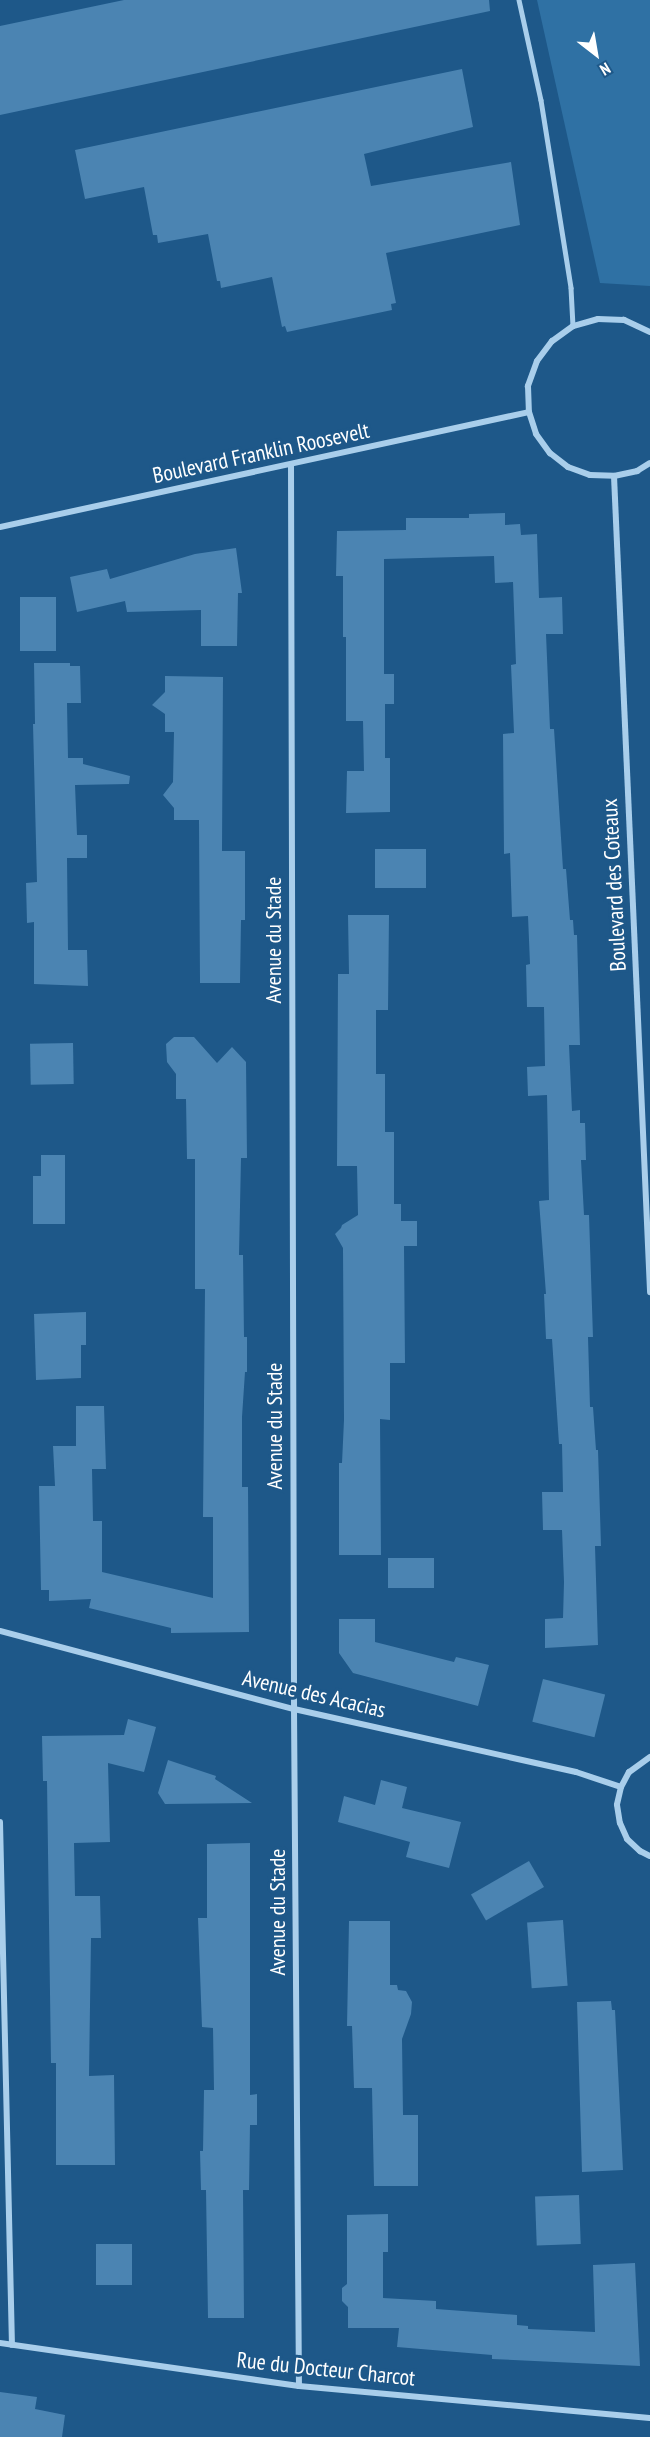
<!DOCTYPE html>
<html>
<head>
<meta charset="utf-8">
<style>
	body { margin:0 }
	#map { position:relative; width:650px; height:2437px; overflow:hidden; background:#1e5889; font-family:"PT Sans Narrow",sans-serif }
	div>[style] { position:absolute }
	[style*='--x'] { left:calc(var(--x)*1px); top:calc(var(--y)*1px); width:calc(var(--w)*1px); rotate:calc(var(--a)*1deg) }
	.green>* { inset:0; background:#2f71a4 }
	.building>* { inset:0; background:#4b84b2; transform-origin:0 0 }
	.service>* { height:4.5px; margin:-2.25px; padding:0 2.25px; transform-origin:2.25px; border-radius:2.25px; background:#a9ceeb }
	.minor>* { height:6px; margin:-3px; padding:0 3px; transform-origin:3px; border-radius:3px; background:#a9ceeb }
	span { translate:-50% -50%; white-space:nowrap; text-align:center; line-height:1.15; -webkit-text-stroke:6px #1e5889; paint-order:stroke }
	.street-label { font-size:22px; color:#fff }
	.north { position:absolute; left:566px; top:24px; width:60px; height:60px; -webkit-text-stroke:4px #1e5889; paint-order:stroke; rotate:149deg; font-size:16px; font-weight:700; line-height:24px; text-align:center; color:#fff }
	.north::after { content:''; display:block; margin:auto; width:21px; height:27px; background:#fff; clip-path:polygon(50% 0,100% 100%,50% 72%,0 100%) }
</style>
</head>
<body>
<div id="map">
	<div class="green">
		<div style="clip-path:polygon(537px 0,650px 0,650px 286px,600px 283px)"></div>
	</div>
	<div class="building">
		<div style="clip-path:polygon(124px 0,489px 0,490px 11px,0 115px,0 26px)"></div>
		<div style="clip-path:polygon(462px 69px,473px 127px,364px 154px,371px 186px,511px 162px,520px 225px,386px 253px,396px 303px,391px 304px,392px 310px,287px 332px,285px 326px,282px 327px,272px 277px,221px 288px,220px 281px,217px 281px,208px 234px,158px 243px,157px 235px,153px 235px,144px 187px,85px 199px,75px 150px)"></div>
		<div style="clip-path:polygon(505px 513px,505px 525px,520px 524px,521px 535px,537px 534px,539px 598px,562px 597px,563px 634px,546px 634px,550px 729px,554px 729px,563px 869px,566px 869px,570px 920px,573px 920px,574px 935px,577px 935px,580px 1045px,569px 1045px,572px 1111px,580px 1110px,580px 1123px,585px 1123px,586px 1160px,581px 1160px,584px 1215px,589px 1215px,593px 1337px,588px 1337px,590px 1407px,593px 1407px,596px 1450px,598px 1450px,601px 1546px,595px 1546px,598px 1645px,545px 1648px,545px 1619px,563px 1618px,564px 1582px,562px 1530px,543px 1530px,542px 1492px,563px 1492px,562px 1444px,559px 1444px,552px 1339px,546px 1339px,544px 1294px,546px 1294px,539px 1201px,549px 1200px,547px 1095px,528px 1096px,527px 1067px,545px 1066px,544px 1007px,527px 1007px,526px 965px,530px 964px,528px 916px,512px 917px,510px 853px,504px 854px,503px 734px,514px 733px,511px 665px,516px 664px,513px 582px,495px 583px,494px 556px,384px 559px,384px 674px,394px 674px,394px 704px,385px 704px,385px 758px,390px 758px,390px 812px,346px 813px,347px 771px,364px 771px,363px 721px,346px 721px,346px 637px,343px 637px,343px 576px,336px 576px,337px 531px,406px 530px,406px 518px,469px 518px,469px 514px)"></div>
		<div style="clip-path:polygon(236px 548px,242px 593px,238px 593px,237px 646px,201px 646px,201px 610px,127px 612px,125px 601px,77px 612px,70px 577px,107px 569px,110px 579px,195px 554px)"></div>
		<div style="left:20px;top:597px;width:36px;height:54px"></div>
		<div style="clip-path:polygon(34px 663px,70px 663px,70px 666px,80px 666px,81px 703px,67px 703px,68px 758px,83px 758px,83px 764px,130px 776px,129px 784px,75px 785px,77px 835px,87px 835px,87px 858px,67px 858px,68px 950px,87px 950px,88px 986px,34px 984px,34px 922px,27px 923px,26px 883px,37px 882px,33px 724px,35px 724px)"></div>
		<div style="clip-path:polygon(165px 676px,223px 677px,222px 851px,245px 851px,245px 920px,241px 920px,240px 983px,200px 983px,199px 820px,174px 820px,174px 808px,163px 795px,173px 782px,174px 732px,165px 732px,165px 714px,152px 705px,165px 692px)"></div>
		<div style="left:426px;top:849px;width:39px;height:51px;rotate:90deg"></div>
		<div style="clip-path:polygon(348px 915px,389px 915px,388px 1010px,376px 1010px,376px 1074px,385px 1074px,385px 1132px,394px 1132px,394px 1204px,401px 1204px,401px 1221px,417px 1221px,417px 1246px,404px 1246px,405px 1363px,390px 1363px,390px 1420px,380px 1419px,381px 1555px,339px 1555px,339px 1463px,342px 1463px,344px 1420px,343px 1248px,335px 1234px,341px 1228px,342px 1225px,358px 1215px,357px 1166px,337px 1166px,338px 974px,349px 974px)"></div>
		<div style="clip-path:polygon(174px 1037px,194px 1037px,217px 1063px,232px 1047px,246px 1062px,247px 1158px,241px 1158px,239px 1255px,243px 1255px,244px 1337px,247px 1337px,247px 1372px,245px 1372px,242px 1417px,242px 1487px,248px 1487px,249px 1632px,171px 1633px,171px 1628px,89px 1608px,91px 1599px,49px 1601px,49px 1590px,41px 1590px,39px 1486px,55px 1486px,53px 1446px,76px 1446px,76px 1406px,104px 1406px,106px 1469px,92px 1469px,93px 1521px,102px 1521px,102px 1572px,213px 1598px,213px 1517px,203px 1517px,205px 1289px,195px 1289px,195px 1159px,187px 1159px,186px 1099px,176px 1099px,176px 1074px,167px 1062px,166px 1044px)"></div>
		<div style="left:73px;top:1043px;width:41px;height:43px;rotate:89deg"></div>
		<div style="clip-path:polygon(41px 1155px,65px 1155px,65px 1224px,33px 1224px,33px 1176px,41px 1176px)"></div>
		<div style="clip-path:polygon(86px 1312px,86px 1345px,81px 1345px,81px 1378px,36px 1380px,34px 1314px)"></div>
		<div style="left:388px;top:1558px;width:46px;height:30px"></div>
		<div style="clip-path:polygon(339px 1619px,375px 1619px,375px 1642px,454px 1662px,456px 1657px,489px 1665px,478px 1706px,353px 1673px,339px 1653px)"></div>
		<div style="left:543px;top:1679px;width:64px;height:44px;rotate:14deg"></div>
		<div style="clip-path:polygon(128px 1719px,156px 1727px,144px 1772px,108px 1763px,110px 1842px,74px 1843px,75px 1896px,100px 1896px,101px 1938px,91px 1938px,89px 2076px,114px 2075px,115px 2165px,56px 2165px,56px 2063px,51px 2063px,47px 1781px,43px 1781px,42px 1736px,124px 1735px)"></div>
		<div style="clip-path:polygon(168px 1760px,216px 1776px,215px 1779px,252px 1803px,165px 1804px,158px 1793px)"></div>
		<div style="clip-path:polygon(381px 1780px,407px 1787px,402px 1808px,461px 1822px,449px 1868px,406px 1857px,410px 1842px,338px 1822px,344px 1796px,375px 1805px)"></div>
		<div style="clip-path:polygon(250px 1843px,250px 2095px,257px 2094px,257px 2125px,250px 2125px,249px 2190px,243px 2190px,244px 2318px,208px 2318px,206px 2190px,201px 2190px,200px 2151px,203px 2151px,204px 2090px,214px 2090px,213px 2028px,202px 2027px,198px 1918px,207px 1918px,207px 1844px)"></div>
		<div style="left:529px;top:1861px;width:30px;height:67px;rotate:60deg"></div>
		<div style="left:563px;top:1920px;width:66px;height:36px;rotate:86deg"></div>
		<div style="clip-path:polygon(349px 1921px,390px 1921px,390px 1985px,397px 1985px,398px 1990px,406px 1991px,412px 2002px,411px 2014px,402px 2039px,403px 2115px,418px 2115px,418px 2186px,374px 2186px,372px 2088px,354px 2088px,352px 2026px,347px 2026px)"></div>
		<div style="clip-path:polygon(611px 2001px,612px 2010px,615px 2010px,623px 2170px,582px 2172px,577px 2002px)"></div>
		<div style="left:579px;top:2195px;width:49px;height:44px;rotate:88deg"></div>
		<div style="clip-path:polygon(388px 2214px,388px 2252px,383px 2252px,383px 2298px,436px 2301px,436px 2309px,517px 2315px,517px 2325px,528px 2326px,528px 2329px,595px 2332px,593px 2265px,635px 2263px,640px 2366px,492px 2359px,492px 2355px,397px 2347px,399px 2328px,348px 2328px,348px 2307px,342px 2301px,342px 2288px,347px 2284px,347px 2215px)"></div>
		<div style="left:132px;top:2244px;width:41px;height:36px;rotate:90deg"></div>
		<div style="clip-path:polygon(0 2392px,37px 2397px,35px 2409px,65px 2415px,62px 2437px,0 2437px)"></div>
	</div>
	<div class="service">
		<div style="--x:519;--y:0;--w:102;--a:77.6"></div>
		<div style="--x:541;--y:100;--w:190;--a:80.9"></div>
		<div style="--x:571;--y:288;--w:38;--a:87"></div>
	</div>
	<div class="minor">
		<div style="--x:650;--y:332;--w:29;--a:-155"></div>
		<div style="--x:624;--y:320;--w:26;--a:-178"></div>
		<div style="--x:598;--y:319;--w:26;--a:164"></div>
		<div style="--x:573;--y:326;--w:26;--a:144"></div>
		<div style="--x:552;--y:341;--w:25;--a:127"></div>
		<div style="--x:537;--y:361;--w:27;--a:110"></div>
		<div style="--x:528;--y:386;--w:26;--a:88"></div>
		<div style="--x:529;--y:412;--w:23;--a:72"></div>
		<div style="--x:536;--y:434;--w:24;--a:54"></div>
		<div style="--x:550;--y:453;--w:23;--a:38"></div>
		<div style="--x:568;--y:467;--w:23;--a:20"></div>
		<div style="--x:590;--y:475;--w:24;--a:2"></div>
		<div style="--x:614;--y:476;--w:24;--a:-12"></div>
		<div style="--x:637;--y:471;--w:15;--a:-32"></div>
		<div style="--x:291;--y:465;--w:1244;--a:89.86"></div>
		<div style="--x:294;--y:1709;--w:677;--a:89.58"></div>
		<div style="--x:614;--y:476;--w:817;--a:87.47"></div>
		<div style="--x:0;--y:527;--w:541;--a:-12.26"></div>
		<div style="--x:0;--y:1631;--w:304;--a:14.9"></div>
		<div style="--x:294;--y:1709;--w:289;--a:12.6"></div>
		<div style="--x:576;--y:1772;--w:47;--a:18.4"></div>
		<div style="--x:650;--y:1757;--w:26;--a:144"></div>
		<div style="--x:629;--y:1772;--w:17;--a:118"></div>
		<div style="--x:621;--y:1787;--w:18;--a:103"></div>
		<div style="--x:617;--y:1805;--w:18;--a:81"></div>
		<div style="--x:620;--y:1823;--w:17;--a:66"></div>
		<div style="--x:627;--y:1839;--w:18;--a:43"></div>
		<div style="--x:640;--y:1851;--w:11;--a:27"></div>
		<div style="--x:0;--y:1822;--w:523;--a:88.69"></div>
		<div style="--x:0;--y:2343;--w:302;--a:8.2"></div>
		<div style="--x:299;--y:2386;--w:352;--a:5.2"></div>
	</div>
	<div class="street-label">
		<span style="left:261px;top:453px;rotate:-12deg">Boulevard Franklin Roosevelt</span>
		<span style="left:614px;top:885px;rotate:-93deg">Boulevard des Coteaux</span>
		<span style="left:274px;top:940px;rotate:-90deg">Avenue du Stade</span>
		<span style="left:275px;top:1426px;rotate:-90deg">Avenue du Stade</span>
		<span style="left:314px;top:1694px;rotate:13deg">Avenue des Acacias</span>
		<span style="left:278px;top:1912px;rotate:-90deg">Avenue du Stade</span>
		<span style="left:326px;top:2369px;rotate:6deg">Rue du Docteur Charcot</span>
	</div>
	<div class="north">N</div>
</div>
</body>
</html>
